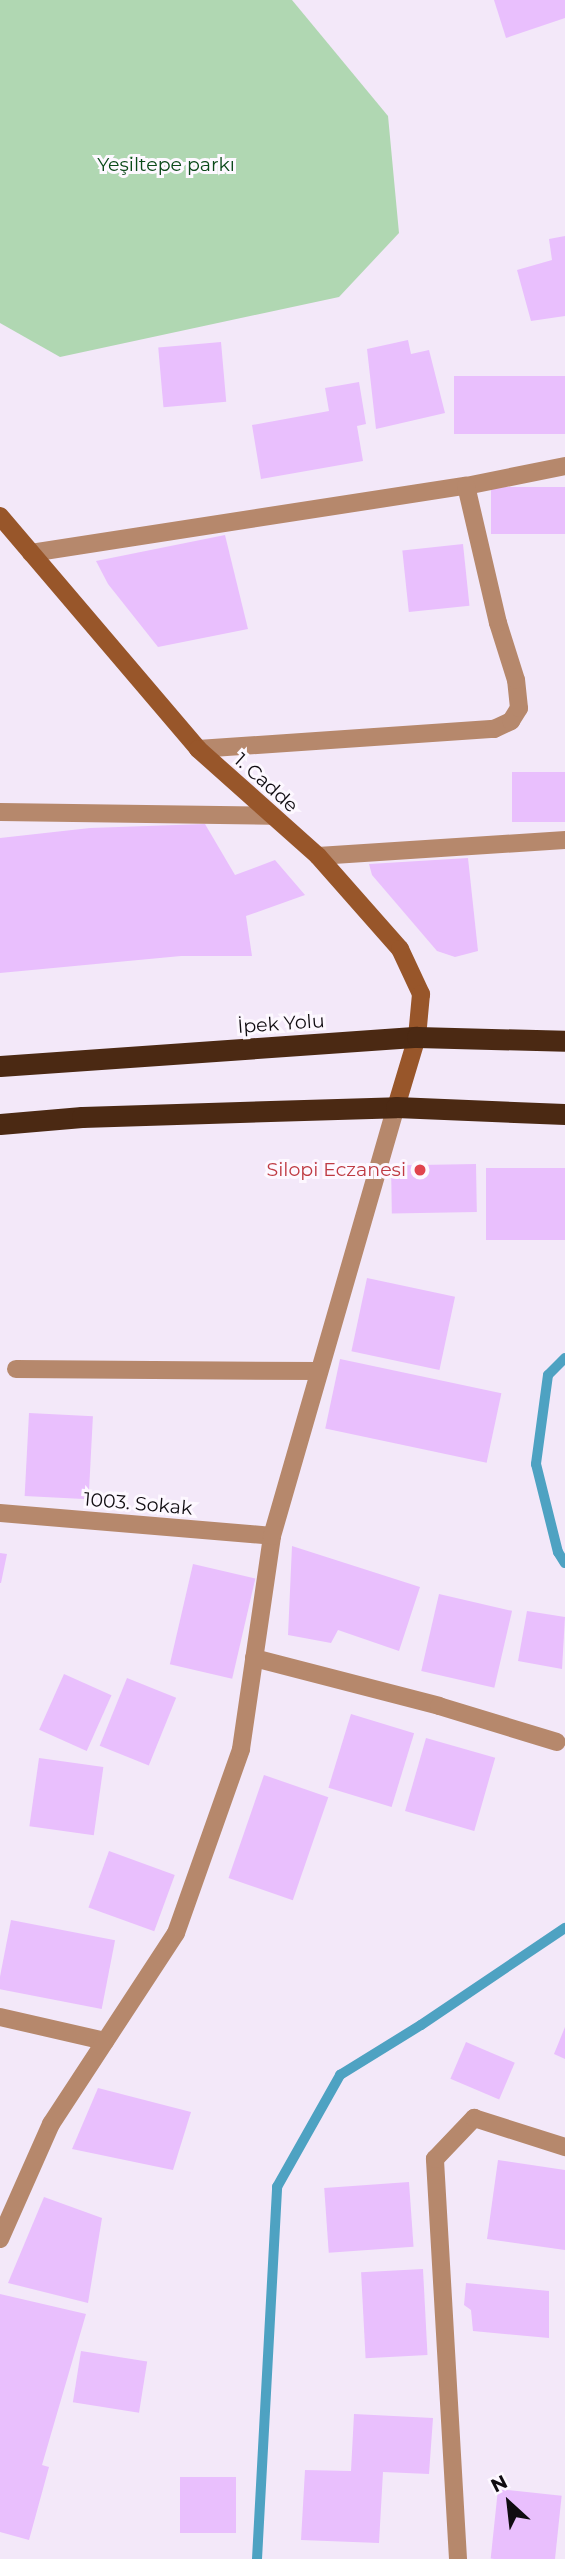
<!DOCTYPE html>
<html>
<head>
<meta charset="utf-8">
<style>
	body { margin:0 }
	#map { position:relative; width:565px; height:2559px; overflow:hidden; background:#f3e8f9; font-family:Montserrat,sans-serif }
	div>[style] { position:absolute }
	[style*='--x'] { left:calc(var(--x)*1px); top:calc(var(--y)*1px); width:calc(var(--w)*1px); rotate:calc(var(--a)*1deg) }
	.green>* { inset:0; background:#b0d7b2 }
	.stream>* { height:10px; margin:-5px; padding:0 5px; transform-origin:5px; border-radius:5px; background:#4ea2c2 }
	.building>* { inset:0; background:#e9bffd; transform-origin:0 0 }
	.street>* { height:18px; margin:-9px; padding:0 9px; transform-origin:9px; border-radius:9px; background:#b6886c }
	.secondary>* { height:18px; margin:-9px; padding:0 9px; transform-origin:9px; border-radius:9px; background:#98562a }
	.highway>* { height:21px; margin:-10.5px; padding:0 10.5px; transform-origin:10.5px; border-radius:10.5px; background:#4b2913 }
	.dots>* { width:19px; height:19px; translate:-50% -50%; box-sizing:border-box; border:4px solid #fdf8ff; border-radius:50% }
	span { translate:-50% -50%; white-space:nowrap; text-align:center; line-height:1.15; -webkit-text-stroke:6px #fdf8ff; paint-order:stroke }
	.park-label { font-size:19px; color:#0a4918 }
	.street-label { font-size:19px; color:#100c11 }
	.health-label { font-size:19px; color:#be3a42 }
	.right { translate:-100% -50%; text-align:right }
	.north { position:absolute; left:474px; top:2468px; width:70px; height:70px; -webkit-text-stroke:5px #fdf8ff; paint-order:stroke; rotate:333deg; font-size:19px; font-weight:700; line-height:28px; text-align:center; color:#100c11 }
	.north::after { content:''; display:block; margin:auto; width:24px; height:32px; background:#100c11; clip-path:polygon(50% 0,100% 100%,50% 72%,0 100%) }
</style>
</head>
<body>
<div id="map">
	<div class="green">
		<div style="clip-path:polygon(0 0,292px 0,388px 116px,399px 233px,339px 297px,60px 357px,0 323px)"></div>
	</div>
	<div class="stream">
		<div style="--x:565;--y:1358;--w:24;--a:135"></div>
		<div style="--x:548;--y:1375;--w:90;--a:97.7"></div>
		<div style="--x:536;--y:1464;--w:91;--a:76"></div>
		<div style="--x:558;--y:1552;--w:13;--a:58"></div>
		<div style="--x:257;--y:2559;--w:373;--a:-86.9"></div>
		<div style="--x:277;--y:2187;--w:129;--a:-60.6"></div>
		<div style="--x:340;--y:2075;--w:95;--a:-31.7"></div>
		<div style="--x:421;--y:2025;--w:174;--a:-34"></div>
	</div>
	<div class="building">
		<div style="clip-path:polygon(494px 0,565px 0,565px 18px,506px 38px)"></div>
		<div style="clip-path:polygon(565px 236px,565px 316px,531px 321px,517px 270px,552px 260px,549px 239px)"></div>
		<div style="clip-path:polygon(408px 340px,411px 354px,429px 350px,445px 413px,376px 429px,367px 349px)"></div>
		<div style="left:221px;top:342px;width:60px;height:63px;rotate:85deg"></div>
		<div style="left:565px;top:376px;width:58px;height:111px;rotate:90deg"></div>
		<div style="clip-path:polygon(359px 382px,366px 424px,357px 426px,363px 461px,261px 479px,252px 425px,329px 411px,325px 388px)"></div>
		<div style="left:565px;top:487px;width:47px;height:74px;rotate:90deg"></div>
		<div style="clip-path:polygon(225px 535px,248px 629px,158px 647px,108px 584px,96px 561px)"></div>
		<div style="left:463px;top:544px;width:62px;height:61px;rotate:84deg"></div>
		<div style="left:565px;top:772px;width:50px;height:53px;rotate:90deg"></div>
		<div style="clip-path:polygon(205px 824px,235px 875px,275px 860px,305px 895px,246px 916px,252px 956px,181px 956px,0 973px,0 838px,90px 828px)"></div>
		<div style="clip-path:polygon(468px 858px,478px 951px,455px 957px,437px 951px,372px 875px,369px 864px)"></div>
		<div style="left:476px;top:1164px;width:48px;height:85px;rotate:89deg"></div>
		<div style="left:565px;top:1168px;width:72px;height:79px;rotate:90deg"></div>
		<div style="left:367px;top:1278px;width:90px;height:75px;rotate:12deg"></div>
		<div style="left:340px;top:1359px;width:165px;height:71px;rotate:12deg"></div>
		<div style="left:29px;top:1413px;width:64px;height:83px;rotate:3deg"></div>
		<div style="clip-path:polygon(292px 1546px,420px 1587px,399px 1651px,338px 1630px,331px 1643px,288px 1635px)"></div>
		<div style="clip-path:polygon(0 1553px,7px 1554px,1px 1583px,0 1583px)"></div>
		<div style="left:193px;top:1564px;width:64px;height:103px;rotate:13deg"></div>
		<div style="left:439px;top:1594px;width:75px;height:79px;rotate:13deg"></div>
		<div style="clip-path:polygon(527px 1611px,565px 1617px,562px 1669px,518px 1661px)"></div>
		<div style="left:64px;top:1674px;width:52px;height:61px;rotate:24deg"></div>
		<div style="left:127px;top:1678px;width:53px;height:73px;rotate:22deg"></div>
		<div style="left:351px;top:1714px;width:66px;height:77px;rotate:17deg"></div>
		<div style="left:426px;top:1738px;width:72px;height:76px;rotate:16deg"></div>
		<div style="left:39px;top:1758px;width:65px;height:69px;rotate:8deg"></div>
		<div style="left:264px;top:1775px;width:68px;height:109px;rotate:19deg"></div>
		<div style="left:109px;top:1851px;width:70px;height:60px;rotate:20deg"></div>
		<div style="left:11px;top:1920px;width:106px;height:70px;rotate:11deg"></div>
		<div style="clip-path:polygon(565px 2027px,565px 2059px,554px 2054px)"></div>
		<div style="left:466px;top:2042px;width:53px;height:40px;rotate:23deg"></div>
		<div style="clip-path:polygon(98px 2088px,191px 2112px,173px 2170px,72px 2149px)"></div>
		<div style="clip-path:polygon(498px 2160px,565px 2170px,565px 2250px,487px 2239px)"></div>
		<div style="left:409px;top:2182px;width:65px;height:85px;rotate:86deg"></div>
		<div style="clip-path:polygon(44px 2197px,102px 2218px,88px 2303px,8px 2283px)"></div>
		<div style="left:423px;top:2269px;width:86px;height:62px;rotate:87deg"></div>
		<div style="clip-path:polygon(466px 2283px,549px 2291px,549px 2338px,473px 2331px,471px 2310px,464px 2305px)"></div>
		<div style="clip-path:polygon(0 2294px,86px 2314px,42px 2465px,49px 2467px,29px 2540px,0 2532px)"></div>
		<div style="left:81px;top:2351px;width:67px;height:52px;rotate:9deg"></div>
		<div style="clip-path:polygon(354px 2414px,433px 2418px,429px 2474px,383px 2472px,379px 2543px,301px 2540px,305px 2470px,351px 2471px)"></div>
		<div style="left:180px;top:2477px;width:56px;height:56px"></div>
		<div style="left:498px;top:2489px;width:64px;height:70px;rotate:6deg"></div>
	</div>
	<div class="street">
		<div style="--x:31;--y:553;--w:440;--a:-8.8"></div>
		<div style="--x:466;--y:486;--w:101;--a:-11.4"></div>
		<div style="--x:198;--y:749;--w:297;--a:-3.9"></div>
		<div style="--x:494;--y:729;--w:19;--a:-25"></div>
		<div style="--x:511;--y:721;--w:15;--a:-58"></div>
		<div style="--x:519;--y:708;--w:28;--a:-96"></div>
		<div style="--x:516;--y:680;--w:60;--a:-107.5"></div>
		<div style="--x:498;--y:623;--w:141;--a:-103.1"></div>
		<div style="--x:0;--y:812;--w:270;--a:0.8"></div>
		<div style="--x:318;--y:856;--w:248;--a:-3.7"></div>
		<div style="--x:16;--y:1369;--w:303;--a:0.4"></div>
		<div style="--x:0;--y:1513;--w:273;--a:4.8"></div>
		<div style="--x:254;--y:1658;--w:191;--a:14.5"></div>
		<div style="--x:439;--y:1706;--w:123;--a:17"></div>
		<div style="--x:0;--y:2017;--w:108;--a:12.9"></div>
		<div style="--x:0;--y:2239;--w:126;--a:-66.1"></div>
		<div style="--x:51;--y:2124;--w:228;--a:-56.8"></div>
		<div style="--x:176;--y:1933;--w:195;--a:-70.5"></div>
		<div style="--x:241;--y:1749;--w:215;--a:-81.7"></div>
		<div style="--x:272;--y:1536;--w:447;--a:-73.9"></div>
		<div style="--x:458;--y:2559;--w:401;--a:-93.3"></div>
		<div style="--x:435;--y:2159;--w:57;--a:-46.4"></div>
		<div style="--x:474;--y:2118;--w:96;--a:17.7"></div>
	</div>
	<div class="secondary">
		<div style="--x:0;--y:516;--w:306;--a:49.6"></div>
		<div style="--x:198;--y:749;--w:161;--a:41.7"></div>
		<div style="--x:318;--y:856;--w:124;--a:48.6"></div>
		<div style="--x:400;--y:949;--w:50;--a:65"></div>
		<div style="--x:421;--y:994;--w:43;--a:95.3"></div>
		<div style="--x:417;--y:1037;--w:73;--a:106.7"></div>
	</div>
	<div class="highway">
		<div style="--x:0;--y:1066;--w:418;--a:-4"></div>
		<div style="--x:417;--y:1037;--w:148;--a:1.5"></div>
		<div style="--x:0;--y:1124;--w:82;--a:-4.9"></div>
		<div style="--x:82;--y:1117;--w:314;--a:-1.8"></div>
		<div style="--x:396;--y:1107;--w:169;--a:2.4"></div>
	</div>
	<div class="dots">
		<div style="left:420px;top:1170px;background:#e0444e"></div>
	</div>
	<div class="park-label">
		<span style="left:166px;top:165px">Yeşiltepe parkı</span>
	</div>
	<div class="street-label">
		<span style="left:266px;top:783px;rotate:42deg">1. Cadde</span>
		<span style="left:281px;top:1024px;rotate:-4deg">İpek Yolu</span>
		<span style="left:138px;top:1504px;rotate:5deg">1003. Sokak</span>
	</div>
	<div class="health-label">
		<span class="right" style="left:406px;top:1170px">Silopi Eczanesi</span>
	</div>
	<div class="north">N</div>
</div>
</body>
</html>
